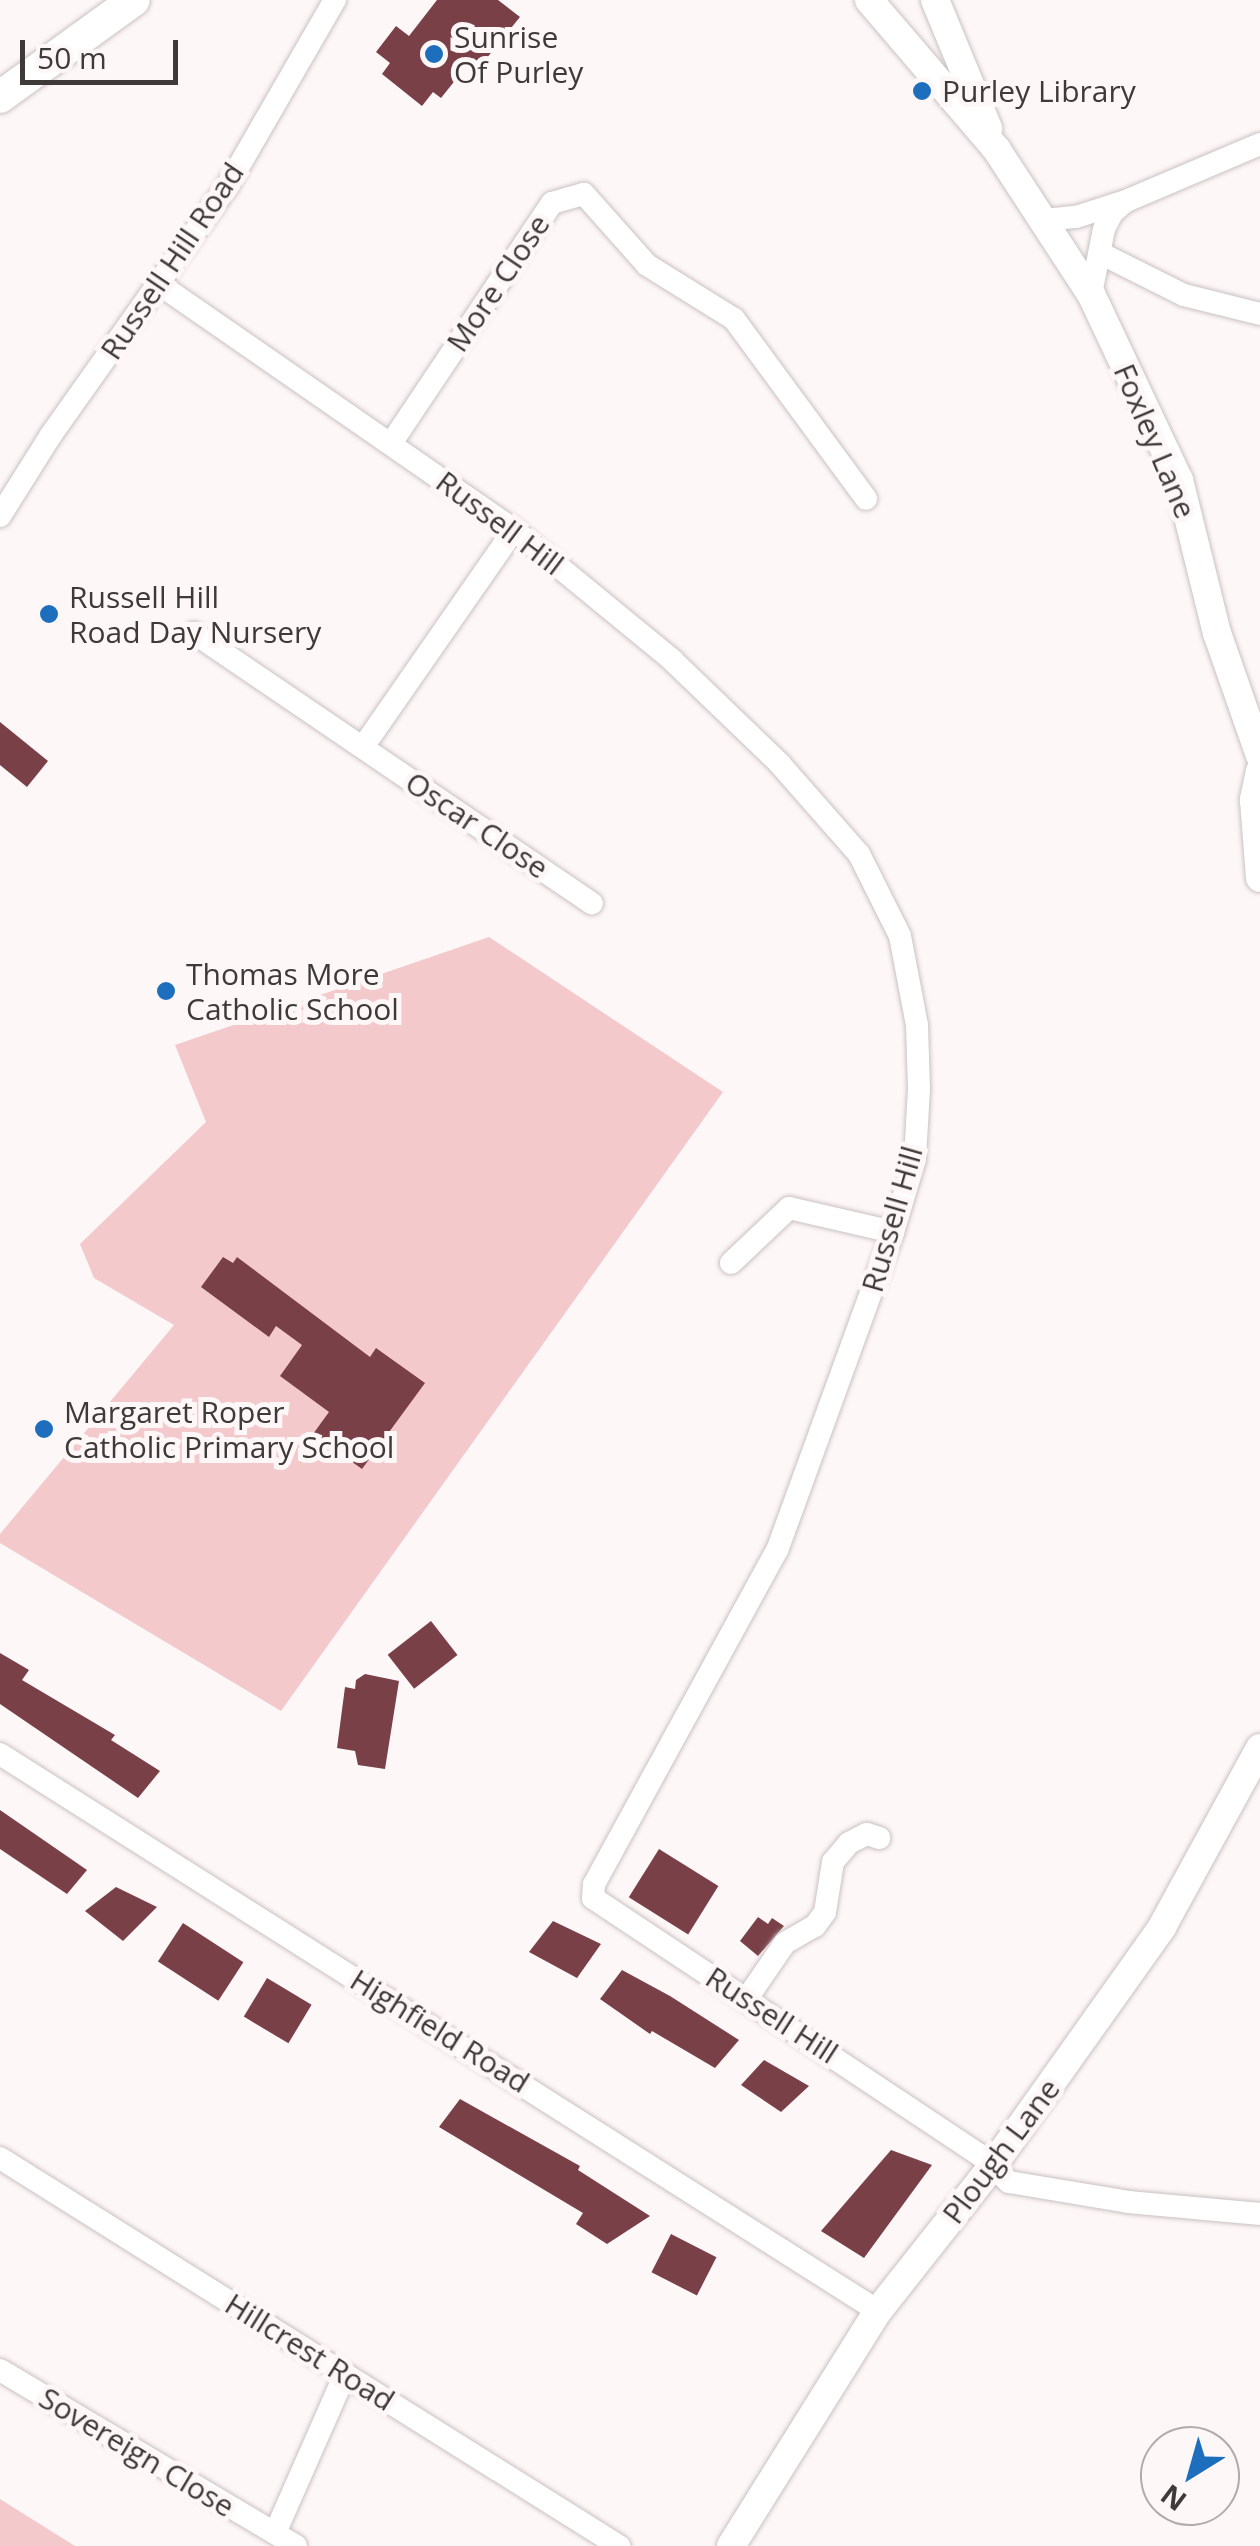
<!DOCTYPE html>
<html>
<head>
<meta charset="utf-8">
<style>
	body { margin:0 }
	#map { position:relative; width:1260px; height:2546px; overflow:hidden; background:#fef7f7; font-family:"Open Sans",sans-serif }
	div>[style] { position:absolute }
	[style*='--x'] { left:calc(var(--x)*1px); top:calc(var(--y)*1px); width:calc(var(--w)*1px); rotate:calc(var(--a)*1deg) }
	.green>* { inset:0; background:#f3c9cc }
	.building>* { inset:0; background:#794048; transform-origin:0 0 }
	.roads { filter:drop-shadow(0 0 2px #cac1c2) drop-shadow(0 0 2px #cac1c2) }
	.minor>* { height:22px; margin:-11px; padding:0 11px; transform-origin:11px; border-radius:11px; background:#fff }
	.major>* { height:28px; margin:-14px; padding:0 14px; transform-origin:14px; border-radius:14px; background:#fff }
	.highway>* { height:32px; margin:-16px; padding:0 16px; transform-origin:16px; border-radius:16px; background:#fff }
	.dots>* { width:28px; height:28px; translate:-50% -50%; box-sizing:border-box; border:5px solid #fef7f7; border-radius:50% }
	span { translate:-50% -50%; white-space:nowrap; text-align:center; line-height:1.15; -webkit-text-stroke:10px #fef7f7; paint-order:stroke }
	.poi-label { font-size:30px; color:#3e3a3a }
	.left { translate:0 -50%; text-align:left }
	.street-label { font-size:30px; color:#3e3a3a }
	.north { position:absolute; left:1140px; top:2426px; width:100px; height:100px; box-sizing:border-box; background:#fef7f7; border:2px solid #b1abab; border-radius:50%; rotate:217deg; font-size:28px; font-weight:700; line-height:40px; text-align:center; color:#3e3a3a }
	.north::after { content:''; display:block; margin:auto; width:35px; height:45px; background:#1d6fbe; clip-path:polygon(50% 0,100% 100%,50% 72%,0 100%) }
	.scale { position:absolute; left:20px; top:40px; width:158px; height:45px; box-sizing:border-box; border:5px solid #3e3a3a; border-top:0; padding-left:12px; font-size:30px; line-height:35px; white-space:nowrap; color:#3e3a3a; -webkit-text-stroke:8px #fef7f7; paint-order:stroke }
</style>
</head>
<body>
<div id="map">
	<div class="green">
		<div style="clip-path:polygon(489px 937px,723px 1092px,281px 1711px,0 1543px,0 1534px,174px 1325px,94px 1278px,80px 1244px,206px 1122px,175px 1045px)"></div>
		<div style="clip-path:polygon(0 2499px,75px 2546px,0 2546px)"></div>
	</div>
	<div class="building">
		<div style="clip-path:polygon(437px 0,498px 0,520px 17px,482px 64px,473px 58px,441px 98px,433px 92px,422px 106px,382px 74px,390px 63px,376px 52px,396px 26px,409px 36px)"></div>
		<div style="clip-path:polygon(0 722px,48px 761px,27px 787px,0 765px)"></div>
		<div style="clip-path:polygon(223px 1257px,233px 1263px,237px 1257px,370px 1357px,376px 1348px,425px 1383px,362px 1469px,313px 1434px,329px 1412px,280px 1376px,302px 1345px,276px 1326px,269px 1337px,201px 1287px)"></div>
		<div style="left:431px;top:1621px;width:43px;height:55px;rotate:52deg"></div>
		<div style="clip-path:polygon(0 1653px,29px 1670px,22px 1680px,115px 1735px,111px 1740px,160px 1771px,138px 1798px,0 1704px)"></div>
		<div style="clip-path:polygon(365px 1674px,399px 1681px,385px 1769px,358px 1765px,355px 1751px,337px 1748px,345px 1687px,355px 1689px,356px 1680px)"></div>
		<div style="clip-path:polygon(0 1810px,87px 1870px,67px 1894px,0 1849px)"></div>
		<div style="left:659px;top:1849px;width:70px;height:57px;rotate:32deg"></div>
		<div style="clip-path:polygon(116px 1887px,157px 1907px,123px 1941px,85px 1911px)"></div>
		<div style="clip-path:polygon(758px 1917px,768px 1924px,772px 1918px,784px 1926px,758px 1956px,740px 1941px)"></div>
		<div style="clip-path:polygon(553px 1921px,601px 1944px,577px 1978px,529px 1952px)"></div>
		<div style="left:183px;top:1923px;width:72px;height:46px;rotate:33deg"></div>
		<div style="clip-path:polygon(622px 1970px,670px 1996px,739px 2040px,715px 2068px,652px 2031px,650px 2034px,600px 1999px)"></div>
		<div style="left:267px;top:1978px;width:52px;height:45px;rotate:31deg"></div>
		<div style="clip-path:polygon(764px 2060px,809px 2086px,781px 2112px,741px 2085px)"></div>
		<div style="clip-path:polygon(460px 2099px,580px 2166px,578px 2170px,650px 2216px,607px 2244px,576px 2224px,583px 2213px,439px 2127px)"></div>
		<div style="clip-path:polygon(891px 2150px,932px 2165px,864px 2258px,821px 2231px)"></div>
		<div style="left:671px;top:2234px;width:51px;height:43px;rotate:27deg"></div>
	</div>
	<div class="roads">
		<div class="minor">
			<div style="--x:1045;--y:220;--w:31;--a:-6"></div>
			<div style="--x:1076;--y:217;--w:49;--a:-17.7"></div>
			<div style="--x:1100;--y:253;--w:94;--a:26.6"></div>
			<div style="--x:1184;--y:295;--w:78;--a:14"></div>
			<div style="--x:159;--y:284;--w:432;--a:34.7"></div>
			<div style="--x:514;--y:530;--w:205;--a:39.4"></div>
			<div style="--x:672;--y:660;--w:149;--a:43.9"></div>
			<div style="--x:779;--y:763;--w:121;--a:48.7"></div>
			<div style="--x:859;--y:854;--w:92;--a:63.4"></div>
			<div style="--x:900;--y:936;--w:91;--a:79.2"></div>
			<div style="--x:917;--y:1025;--w:64;--a:88.2"></div>
			<div style="--x:919;--y:1089;--w:70;--a:93.3"></div>
			<div style="--x:915;--y:1159;--w:76;--a:106.8"></div>
			<div style="--x:893;--y:1232;--w:338;--a:110"></div>
			<div style="--x:777;--y:1550;--w:381;--a:118.7"></div>
			<div style="--x:594;--y:1884;--w:14;--a:94"></div>
			<div style="--x:593;--y:1898;--w:465;--a:33.6"></div>
			<div style="--x:980;--y:2155;--w:40;--a:43"></div>
			<div style="--x:1009;--y:2182;--w:121;--a:9.5"></div>
			<div style="--x:1128;--y:2202;--w:133;--a:5.2"></div>
			<div style="--x:1091;--y:294;--w:66;--a:-78.7"></div>
			<div style="--x:1104;--y:229;--w:18;--a:-63"></div>
			<div style="--x:1112;--y:213;--w:18;--a:-41"></div>
			<div style="--x:1126;--y:201;--w:146;--a:-23"></div>
			<div style="--x:392;--y:442;--w:288;--a:-56.2"></div>
			<div style="--x:552;--y:203;--w:33;--a:-16"></div>
			<div style="--x:584;--y:194;--w:95;--a:48.4"></div>
			<div style="--x:647;--y:265;--w:102;--a:31.8"></div>
			<div style="--x:734;--y:319;--w:223;--a:53.7"></div>
			<div style="--x:0;--y:516;--w:96;--a:-57.8"></div>
			<div style="--x:51;--y:435;--w:306;--a:-54.7"></div>
			<div style="--x:228;--y:185;--w:214;--a:-60"></div>
			<div style="--x:194;--y:633;--w:481;--a:34.2"></div>
			<div style="--x:363;--y:747;--w:264;--a:-55.2"></div>
			<div style="--x:731;--y:1263;--w:80;--a:-43.5"></div>
			<div style="--x:789;--y:1208;--w:107;--a:13"></div>
			<div style="--x:0;--y:1754;--w:1040;--a:32.39"></div>
			<div style="--x:748;--y:1997;--w:65;--a:-55.6"></div>
			<div style="--x:785;--y:1943;--w:34;--a:-30"></div>
			<div style="--x:815;--y:1926;--w:17;--a:-54"></div>
			<div style="--x:825;--y:1912;--w:51;--a:-80.9"></div>
			<div style="--x:833;--y:1862;--w:25;--a:-50"></div>
			<div style="--x:849;--y:1843;--w:20;--a:-27"></div>
			<div style="--x:867;--y:1834;--w:13;--a:18"></div>
			<div style="--x:0;--y:2158;--w:731;--a:32.08"></div>
			<div style="--x:0;--y:2370;--w:344;--a:30.7"></div>
			<div style="--x:275;--y:2533;--w:174;--a:-66.2"></div>
		</div>
		<div class="major">
			<div style="--x:869;--y:0;--w:197;--a:49.5"></div>
			<div style="--x:997;--y:150;--w:172;--a:56.9"></div>
			<div style="--x:1091;--y:294;--w:206;--a:64.7"></div>
			<div style="--x:1179;--y:480;--w:158;--a:76.1"></div>
			<div style="--x:1217;--y:633;--w:130;--a:70.7"></div>
			<div style="--x:935;--y:0;--w:139;--a:67.5"></div>
			<div style="--x:1260;--y:771;--w:30;--a:102"></div>
			<div style="--x:1254;--y:800;--w:78;--a:85.6"></div>
			<div style="--x:731;--y:2546;--w:277;--a:-58"></div>
			<div style="--x:878;--y:2311;--w:182;--a:-51.7"></div>
			<div style="--x:991;--y:2168;--w:296;--a:-54.6"></div>
			<div style="--x:1162;--y:1927;--w:204;--a:-61.3"></div>
		</div>
		<div class="highway">
			<div style="--x:0;--y:97;--w:165;--a:-35.9"></div>
		</div>
	</div>
	<div class="dots">
		<div style="left:434px;top:54px;background:#1d6fbe"></div>
		<div style="left:922px;top:91px;background:#1d6fbe"></div>
		<div style="left:49px;top:614px;background:#1d6fbe"></div>
		<div style="left:166px;top:991px;background:#1d6fbe"></div>
		<div style="left:44px;top:1429px;background:#1d6fbe"></div>
	</div>
	<div class="poi-label">
		<span class="left" style="left:454px;top:54px">Sunrise<br>Of Purley</span>
		<span class="left" style="left:942px;top:91px">Purley Library</span>
		<span class="left" style="left:69px;top:614px">Russell Hill<br>Road Day Nursery</span>
		<span class="left" style="left:186px;top:991px">Thomas More<br>Catholic School</span>
		<span class="left" style="left:64px;top:1429px">Margaret Roper<br>Catholic Primary School</span>
	</div>
	<div class="street-label">
		<span style="left:172px;top:261px;rotate:-56deg">Russell Hill Road</span>
		<span style="left:498px;top:283px;rotate:-56deg">More Close</span>
		<span style="left:1155px;top:441px;rotate:67deg">Foxley Lane</span>
		<span style="left:500px;top:523px;rotate:37deg">Russell Hill</span>
		<span style="left:477px;top:825px;rotate:34deg">Oscar Close</span>
		<span style="left:892px;top:1219px;rotate:-74deg">Russell Hill</span>
		<span style="left:772px;top:2015px;rotate:33deg">Russell Hill</span>
		<span style="left:440px;top:2031px;rotate:32deg">Highfield Road</span>
		<span style="left:1001px;top:2151px;rotate:-53deg">Plough Lane</span>
		<span style="left:310px;top:2352px;rotate:32deg">Hillcrest Road</span>
		<span style="left:137px;top:2452px;rotate:31deg">Sovereign Close</span>
	</div>
	<div class="north">N</div>
	<div class="scale">50 m</div>
</div>
</body>
</html>
